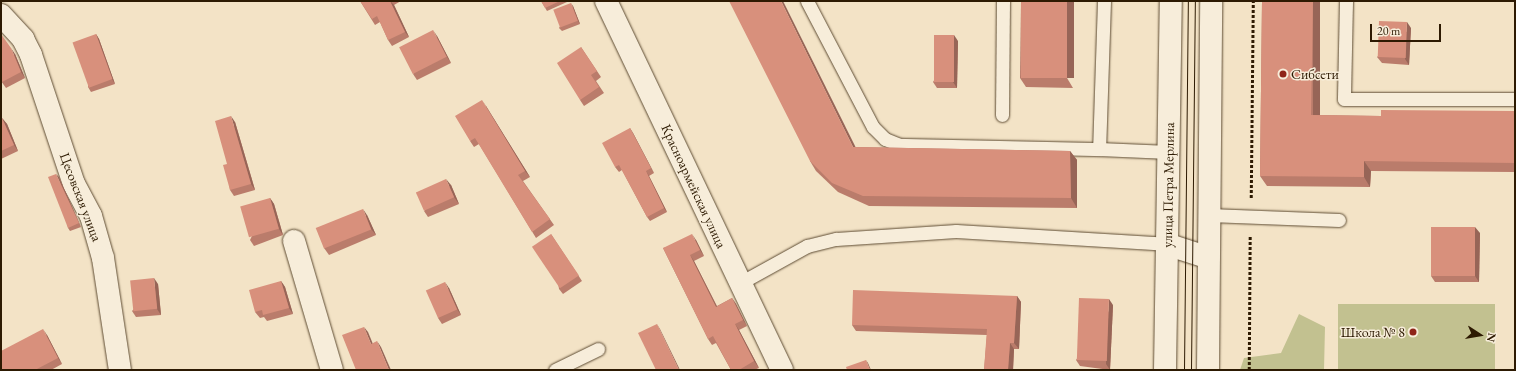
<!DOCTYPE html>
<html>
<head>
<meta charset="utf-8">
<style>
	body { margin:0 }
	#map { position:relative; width:1516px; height:371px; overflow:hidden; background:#f3e3c6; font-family:"EB Garamond",serif }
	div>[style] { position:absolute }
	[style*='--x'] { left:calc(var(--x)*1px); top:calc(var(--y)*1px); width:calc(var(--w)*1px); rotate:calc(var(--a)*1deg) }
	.green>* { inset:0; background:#c2c190; transform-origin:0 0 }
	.path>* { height:2.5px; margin-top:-1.25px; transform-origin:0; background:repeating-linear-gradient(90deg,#2d1a02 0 3px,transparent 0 5px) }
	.roads { filter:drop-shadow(0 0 1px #5e4c33) drop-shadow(0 0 1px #5e4c33) }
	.service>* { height:13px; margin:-6.5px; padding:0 6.5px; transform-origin:6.5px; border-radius:6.5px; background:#f7edda }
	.minor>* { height:22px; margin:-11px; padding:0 11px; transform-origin:11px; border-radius:11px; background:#f7edda }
	.tertiary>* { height:22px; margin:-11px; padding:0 11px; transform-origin:11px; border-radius:11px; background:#f7edda }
	.secondary>* { height:22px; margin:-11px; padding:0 11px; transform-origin:11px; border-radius:11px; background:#f7edda }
	.tram>* { height:1px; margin:-0.5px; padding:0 0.5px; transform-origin:0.5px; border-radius:0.5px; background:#2d1a02 }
	.wall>* { inset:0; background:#ba7c6b }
	.shaded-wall>* { inset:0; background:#976557; transform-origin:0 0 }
	.building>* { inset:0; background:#d8907c; transform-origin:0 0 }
	.dots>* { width:11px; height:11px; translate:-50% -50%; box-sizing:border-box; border:2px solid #f7edda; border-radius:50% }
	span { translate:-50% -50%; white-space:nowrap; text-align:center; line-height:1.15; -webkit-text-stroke:3px #f7edda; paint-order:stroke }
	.poi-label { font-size:14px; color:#2d1a02 }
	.left { translate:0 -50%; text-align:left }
	.right { translate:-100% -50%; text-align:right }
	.street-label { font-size:14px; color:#2d1a02 }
	.frame { position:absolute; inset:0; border:2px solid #2d1a02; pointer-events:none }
	.north { position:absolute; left:1460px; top:315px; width:40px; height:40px; -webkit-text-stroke:3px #f7edda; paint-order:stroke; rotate:102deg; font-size:11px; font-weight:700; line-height:16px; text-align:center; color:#2d1a02 }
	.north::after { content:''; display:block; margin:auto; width:14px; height:18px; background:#2d1a02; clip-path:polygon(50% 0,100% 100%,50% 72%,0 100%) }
	.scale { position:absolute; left:1370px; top:24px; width:71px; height:18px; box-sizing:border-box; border:2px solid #2d1a02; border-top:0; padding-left:5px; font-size:12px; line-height:14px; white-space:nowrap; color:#2d1a02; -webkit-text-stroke:3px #f7edda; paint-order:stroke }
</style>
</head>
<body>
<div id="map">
	<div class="green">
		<div style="left:1338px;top:304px;width:157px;height:66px"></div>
		<div style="clip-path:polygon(1299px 314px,1325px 327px,1324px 370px,1240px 370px,1244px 358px,1281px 353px)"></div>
	</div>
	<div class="path">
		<div style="--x:1251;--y:198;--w:197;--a:-89.4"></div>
		<div style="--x:1249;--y:370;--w:135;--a:-89.6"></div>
	</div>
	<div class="roads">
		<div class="service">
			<div style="--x:807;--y:1;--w:142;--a:62.4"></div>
			<div style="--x:873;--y:127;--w:17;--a:45"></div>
			<div style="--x:885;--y:139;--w:16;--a:22"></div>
			<div style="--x:900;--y:145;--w:199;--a:1.2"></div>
			<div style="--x:1104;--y:1;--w:148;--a:91.9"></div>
			<div style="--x:1099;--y:149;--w:70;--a:2.5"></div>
			<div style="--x:1346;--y:1;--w:98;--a:91.2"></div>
			<div style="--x:1344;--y:99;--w:171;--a:0"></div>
			<div style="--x:1002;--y:115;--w:114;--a:-89.5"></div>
			<div style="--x:1209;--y:215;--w:130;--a:2.2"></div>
			<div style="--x:740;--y:283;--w:77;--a:-28.9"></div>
			<div style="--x:807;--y:246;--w:30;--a:-14"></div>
			<div style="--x:836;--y:239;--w:120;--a:-3.8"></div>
			<div style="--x:956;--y:231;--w:210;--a:3.5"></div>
			<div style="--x:555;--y:370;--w:48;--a:-26"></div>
		</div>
		<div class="minor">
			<div style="--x:1;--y:15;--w:33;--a:47"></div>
			<div style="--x:23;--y:39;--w:18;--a:63"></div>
			<div style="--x:31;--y:55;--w:136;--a:71.6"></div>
			<div style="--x:74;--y:184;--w:36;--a:62"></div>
			<div style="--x:91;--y:216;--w:44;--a:74.1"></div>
			<div style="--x:103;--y:258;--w:113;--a:81.4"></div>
			<div style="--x:294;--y:241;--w:134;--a:73.6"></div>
		</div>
		<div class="tertiary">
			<div style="--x:606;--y:1;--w:409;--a:64.5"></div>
		</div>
		<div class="secondary">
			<div style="--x:1166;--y:244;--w:45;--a:18"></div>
			<div style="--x:1165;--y:370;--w:369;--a:-89.1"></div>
			<div style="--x:1208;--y:370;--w:369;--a:-89.5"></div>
		</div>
	</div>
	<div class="tram">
		<div style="--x:1184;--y:370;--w:369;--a:-89.4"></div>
		<div style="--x:1191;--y:370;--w:369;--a:-89.4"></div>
	</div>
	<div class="wall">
		<div style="clip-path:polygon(360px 1px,401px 1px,394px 5px,409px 37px,392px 46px,388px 40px,380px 22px,375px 25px)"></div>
		<div style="clip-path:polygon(541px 1px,566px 1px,567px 2px,547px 11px)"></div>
		<div style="clip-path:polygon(1021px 1px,1073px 88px,1026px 87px,1020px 78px)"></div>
		<div style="clip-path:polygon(1262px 1px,1320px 1px,1318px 115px,1381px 116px,1515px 111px,1515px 172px,1371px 171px,1370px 187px,1267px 186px,1260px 176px)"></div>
		<div style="clip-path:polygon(573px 6px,580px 24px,562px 31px,559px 28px)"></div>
		<div style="clip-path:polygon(1411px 28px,1409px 65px,1382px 63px,1377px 57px)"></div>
		<div style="clip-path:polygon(96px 34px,99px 39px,115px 84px,91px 92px,88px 87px)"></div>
		<div style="clip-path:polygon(437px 36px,451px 63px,417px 80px,413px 74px)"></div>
		<div style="clip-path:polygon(958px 41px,957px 88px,937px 88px,933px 82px)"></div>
		<div style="clip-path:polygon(581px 47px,601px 77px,596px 81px,604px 93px,584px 106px,580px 100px)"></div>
		<div style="clip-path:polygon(15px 54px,25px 78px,6px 88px,1px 81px)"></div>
		<div style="clip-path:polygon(486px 106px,530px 177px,523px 181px,554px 225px,536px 238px,479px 144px,474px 147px,470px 141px)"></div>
		<div style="clip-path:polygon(2px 118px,7px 124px,18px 151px,1px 159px,1px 119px)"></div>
		<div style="clip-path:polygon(235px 122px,255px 190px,234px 196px,230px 190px,227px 164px)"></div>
		<div style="clip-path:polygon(630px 128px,633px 133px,654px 173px,649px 176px,667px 212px,650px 221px,647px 217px,622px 170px,619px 172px,615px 167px)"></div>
		<div style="clip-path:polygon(855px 147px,1070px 151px,1077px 160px,1077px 208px,869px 206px,838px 192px,816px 171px,810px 161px)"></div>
		<div style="clip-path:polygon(59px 177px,81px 227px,70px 231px,68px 228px)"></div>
		<div style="clip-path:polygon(451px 185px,459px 204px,428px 217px,424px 211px)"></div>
		<div style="clip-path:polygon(270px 198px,274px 204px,283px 235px,254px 246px,250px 240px)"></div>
		<div style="clip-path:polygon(367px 215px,376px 235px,329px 255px,324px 248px)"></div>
		<div style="clip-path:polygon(1480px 233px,1479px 282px,1435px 282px,1431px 276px)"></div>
		<div style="clip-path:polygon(551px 234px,582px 281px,563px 294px,559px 289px)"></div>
		<div style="clip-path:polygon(696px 240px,704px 256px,694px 261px,717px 306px,732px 298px,736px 304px,747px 326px,739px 330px,759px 368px,754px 370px,731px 370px,716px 343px,712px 345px,708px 339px,663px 248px)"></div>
		<div style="clip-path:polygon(281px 281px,285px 287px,293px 314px,267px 321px,264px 317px,260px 318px,255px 312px)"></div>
		<div style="clip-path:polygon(158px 284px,161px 315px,136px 317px,132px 311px)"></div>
		<div style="clip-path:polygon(449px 288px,461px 315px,442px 324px,438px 318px)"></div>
		<div style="clip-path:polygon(1017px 296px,1021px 302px,1019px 349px,1014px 349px,1013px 370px,984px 370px,987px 335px,856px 331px,852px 325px)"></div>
		<div style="clip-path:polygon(1113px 305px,1110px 370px,1080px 366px,1076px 360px)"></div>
		<div style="clip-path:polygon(47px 335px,62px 364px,51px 370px,1px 370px)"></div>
	</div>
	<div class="shaded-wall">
		<div style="clip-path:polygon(390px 1px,394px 5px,409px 37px,405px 32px)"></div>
		<div style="clip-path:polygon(781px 1px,783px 1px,860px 156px,853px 147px)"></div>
		<div style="left:1067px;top:1px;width:7px;height:77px"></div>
		<div style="left:1313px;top:1px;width:7px;height:114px"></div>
		<div style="clip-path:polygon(571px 3px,573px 6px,580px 24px,578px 21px)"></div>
		<div style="clip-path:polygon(1407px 22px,1411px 28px,1409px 65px,1405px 59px)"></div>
		<div style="clip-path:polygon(433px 30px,437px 36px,451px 63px,447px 57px)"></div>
		<div style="clip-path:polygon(96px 34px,99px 39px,115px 84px,112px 79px)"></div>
		<div style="clip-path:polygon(954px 35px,958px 41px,957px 88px,953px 82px)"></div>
		<div style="clip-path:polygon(11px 48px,15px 54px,25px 78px,21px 72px)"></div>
		<div style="clip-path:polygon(482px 100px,486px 106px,530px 177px,525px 171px)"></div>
		<div style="clip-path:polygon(231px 116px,235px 122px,255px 190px,251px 184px)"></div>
		<div style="clip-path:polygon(2px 118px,7px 124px,18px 151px,14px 145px)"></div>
		<div style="clip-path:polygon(630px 128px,633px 133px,654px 173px,651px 168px)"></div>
		<div style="clip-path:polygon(1070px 151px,1077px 160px,1077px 208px,1071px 198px)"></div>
		<div style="clip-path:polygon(1364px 161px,1371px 171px,1370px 187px,1364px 177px)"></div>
		<div style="clip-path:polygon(646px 171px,649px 176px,667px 212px,664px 208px)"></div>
		<div style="clip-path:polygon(56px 174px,59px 177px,81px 227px,79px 223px)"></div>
		<div style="clip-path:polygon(446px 179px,451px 185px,459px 204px,454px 197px)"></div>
		<div style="clip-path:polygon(270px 198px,274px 204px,283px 235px,279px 229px)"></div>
		<div style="clip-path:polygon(363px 209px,367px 215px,376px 235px,371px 229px)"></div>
		<div style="clip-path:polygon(1475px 227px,1480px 233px,1479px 282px,1475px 276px)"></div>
		<div style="clip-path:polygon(692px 234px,696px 240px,704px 256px,700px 250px)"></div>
		<div style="clip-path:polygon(690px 255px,694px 261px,720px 313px,716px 307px)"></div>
		<div style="clip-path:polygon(154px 278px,158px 284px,161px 315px,157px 309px)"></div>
		<div style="clip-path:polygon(281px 281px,285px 287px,293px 314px,289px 308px)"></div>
		<div style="clip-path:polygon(445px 282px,449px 288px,461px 315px,457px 309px)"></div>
		<div style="clip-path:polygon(1017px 296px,1021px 302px,1019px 349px,1014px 343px)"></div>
		<div style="clip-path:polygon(732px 298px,736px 304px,747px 326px,743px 320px)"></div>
		<div style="clip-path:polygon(1109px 299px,1113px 305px,1110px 370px,1106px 364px)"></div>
		<div style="clip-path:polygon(657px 324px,660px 329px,680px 370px,679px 370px)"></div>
		<div style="clip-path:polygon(735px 324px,739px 330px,759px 368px,754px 361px)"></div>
		<div style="clip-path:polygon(364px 327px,368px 332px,375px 349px,371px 344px)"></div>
		<div style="clip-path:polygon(43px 329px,47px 335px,62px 364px,58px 358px)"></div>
		<div style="clip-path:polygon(377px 341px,381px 347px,391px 370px,389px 370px)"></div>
		<div style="clip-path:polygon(1010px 343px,1014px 349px,1013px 370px,1008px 370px)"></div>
		<div style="clip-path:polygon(866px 360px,868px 363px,871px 370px,870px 370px)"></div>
	</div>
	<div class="building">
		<div style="clip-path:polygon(360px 1px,390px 1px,405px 32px,388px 40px,377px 16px,372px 19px)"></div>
		<div style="clip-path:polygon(541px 1px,560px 1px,545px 8px)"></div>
		<div style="clip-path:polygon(729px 1px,781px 1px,853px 147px,1070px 151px,1071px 198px,863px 196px,832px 183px,810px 161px)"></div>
		<div style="left:1021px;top:1px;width:46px;height:77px"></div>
		<div style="clip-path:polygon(1262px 1px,1313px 1px,1311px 115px,1381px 116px,1381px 110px,1515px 111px,1515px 163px,1364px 161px,1364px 177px,1260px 176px)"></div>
		<div style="left:571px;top:3px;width:19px;height:19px;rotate:69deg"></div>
		<div style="left:1379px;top:21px;width:28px;height:36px;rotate:2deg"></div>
		<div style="left:433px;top:30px;width:30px;height:38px;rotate:63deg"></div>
		<div style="clip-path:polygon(1px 34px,11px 48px,21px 72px,2px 82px,1px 81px)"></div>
		<div style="left:96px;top:34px;width:48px;height:25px;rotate:70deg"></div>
		<div style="left:934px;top:35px;width:20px;height:47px"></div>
		<div style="clip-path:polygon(581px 47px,597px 71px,591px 75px,599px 87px,580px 100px,557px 63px)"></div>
		<div style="clip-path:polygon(482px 100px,525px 171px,518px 175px,550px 219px,532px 232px,475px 138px,470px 141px,455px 116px)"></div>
		<div style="clip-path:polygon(231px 116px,251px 184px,230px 190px,223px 165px,227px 164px,215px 121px)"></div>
		<div style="clip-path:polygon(2px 118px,14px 145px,1px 151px,1px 119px)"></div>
		<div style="clip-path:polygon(630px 128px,651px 168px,646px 171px,664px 208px,647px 217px,619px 165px,615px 167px,602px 143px)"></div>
		<div style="clip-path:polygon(56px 174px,79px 223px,68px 228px,48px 177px)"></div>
		<div style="left:446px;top:179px;width:20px;height:33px;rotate:66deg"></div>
		<div style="left:270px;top:198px;width:32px;height:31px;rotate:74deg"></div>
		<div style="left:363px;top:209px;width:22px;height:51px;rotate:68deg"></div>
		<div style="left:1431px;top:227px;width:44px;height:49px"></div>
		<div style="left:551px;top:234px;width:50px;height:23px;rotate:56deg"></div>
		<div style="clip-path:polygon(692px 234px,700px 250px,690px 255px,716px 307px,732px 298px,743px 320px,735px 324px,754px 361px,739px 370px,731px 370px,713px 336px,708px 339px,663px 248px)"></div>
		<div style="left:154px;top:278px;width:31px;height:24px;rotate:84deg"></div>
		<div style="clip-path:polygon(281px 281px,289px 308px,263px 315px,262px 310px,255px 312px,249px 290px)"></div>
		<div style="left:445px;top:282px;width:30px;height:21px;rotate:66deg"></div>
		<div style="clip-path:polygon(853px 290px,1017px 296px,1014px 343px,1010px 343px,1008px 370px,984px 370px,987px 329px,852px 325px)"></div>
		<div style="left:1079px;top:298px;width:30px;height:62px;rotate:2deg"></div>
		<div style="clip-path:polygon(657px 324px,679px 370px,656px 370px,638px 333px)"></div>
		<div style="clip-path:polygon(364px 327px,371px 344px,377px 341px,389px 370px,356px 370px,342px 335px)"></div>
		<div style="clip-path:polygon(43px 329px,58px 358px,35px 370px,1px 370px,1px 351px)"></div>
		<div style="clip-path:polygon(866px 360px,870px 370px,847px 370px,846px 367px)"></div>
	</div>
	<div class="dots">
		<div style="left:1283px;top:74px;background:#8f2418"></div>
		<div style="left:1413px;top:332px;background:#8f2418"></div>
	</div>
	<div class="poi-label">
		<span class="left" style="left:1291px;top:74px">Сибсети</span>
		<span class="right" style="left:1405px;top:332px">Школа № 8</span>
	</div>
	<div class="street-label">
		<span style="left:1168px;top:185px;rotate:-89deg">улица Петра Мерлина</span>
		<span style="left:694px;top:186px;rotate:65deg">Красноармейская улица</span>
		<span style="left:81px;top:197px;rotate:69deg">Цесовская улица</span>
	</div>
	<div class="frame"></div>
	<div class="north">N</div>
	<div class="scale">20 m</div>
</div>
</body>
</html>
